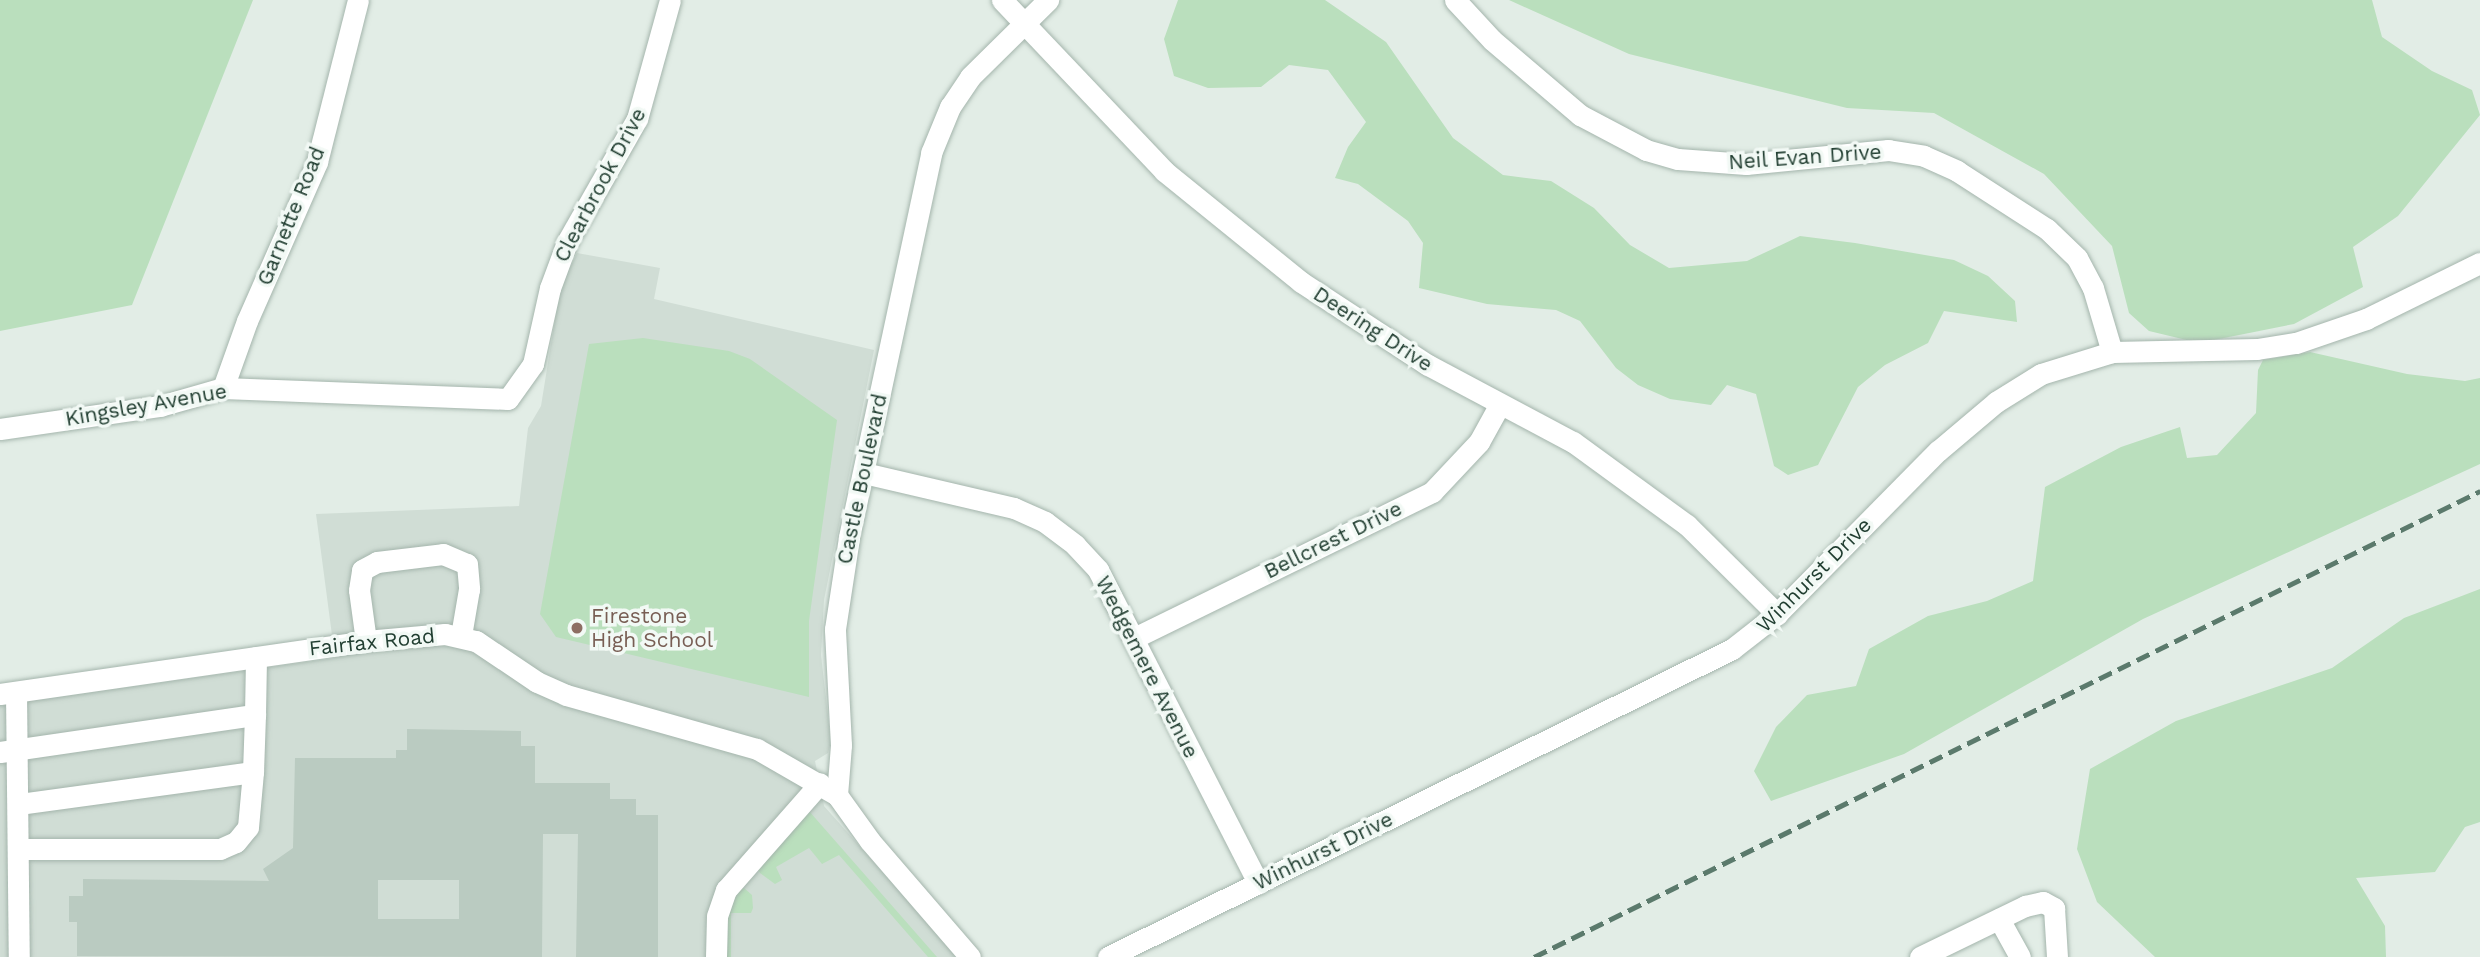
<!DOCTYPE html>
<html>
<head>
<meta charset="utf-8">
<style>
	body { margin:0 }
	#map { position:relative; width:2480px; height:957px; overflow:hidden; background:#e2ede6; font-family:"Work Sans",sans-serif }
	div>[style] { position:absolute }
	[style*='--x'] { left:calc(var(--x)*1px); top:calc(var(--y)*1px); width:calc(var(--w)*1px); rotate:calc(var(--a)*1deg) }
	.built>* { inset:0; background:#d0ddd5 }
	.green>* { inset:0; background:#badfbd }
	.building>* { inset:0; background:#bacbc1 }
	.roads { filter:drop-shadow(0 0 2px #a4b5ac) drop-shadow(0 0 2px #a4b5ac) }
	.minor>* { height:21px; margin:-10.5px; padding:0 10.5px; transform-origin:10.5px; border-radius:10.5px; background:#fff }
	.rail>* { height:5px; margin-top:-2.5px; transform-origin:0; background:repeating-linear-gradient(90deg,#5b7a6c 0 14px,transparent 0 21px) }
	.dots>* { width:19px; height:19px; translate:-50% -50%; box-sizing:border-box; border:4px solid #f2f9f5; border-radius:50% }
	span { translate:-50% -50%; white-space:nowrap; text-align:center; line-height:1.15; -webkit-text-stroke:7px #f2f9f5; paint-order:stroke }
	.street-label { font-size:21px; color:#213e31 }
	.education-label { font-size:21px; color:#785e54 }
	.left { translate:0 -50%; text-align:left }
</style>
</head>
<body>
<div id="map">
	<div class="built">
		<div style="clip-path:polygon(577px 253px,660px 268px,654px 299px,874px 350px,824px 600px,821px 655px,831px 742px,828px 753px,815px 761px,824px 806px,958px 957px,0 957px,0 705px,335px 658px,316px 514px,519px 506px,528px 428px,541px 406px,560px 288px)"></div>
	</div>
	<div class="green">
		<div style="clip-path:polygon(0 0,253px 0,132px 305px,0 331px)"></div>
		<div style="clip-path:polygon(1178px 0,1325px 0,1386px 42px,1453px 138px,1503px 175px,1551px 181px,1594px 208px,1630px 245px,1669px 268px,1747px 261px,1800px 236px,1855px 243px,1954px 260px,1988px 276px,2015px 301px,2017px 322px,1944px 311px,1928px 343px,1885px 365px,1858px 387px,1818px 465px,1788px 475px,1774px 466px,1756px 394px,1727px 385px,1711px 405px,1670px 399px,1638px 385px,1616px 368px,1580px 321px,1556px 310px,1487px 304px,1419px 288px,1423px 243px,1408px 221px,1358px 184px,1335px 178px,1348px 147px,1366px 122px,1328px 70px,1289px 65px,1261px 87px,1208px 88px,1174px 76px,1164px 39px)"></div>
		<div style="clip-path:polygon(1509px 0,2372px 0,2382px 37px,2432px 71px,2472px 90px,2480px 115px,2398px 216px,2353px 247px,2363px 287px,2294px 324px,2199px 343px,2149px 331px,2129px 313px,2112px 246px,2044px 174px,1934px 113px,1847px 108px,1629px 54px)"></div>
		<div style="clip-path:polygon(643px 338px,729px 351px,750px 359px,837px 420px,809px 621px,809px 697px,556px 637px,540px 614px,589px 344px)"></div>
		<div style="clip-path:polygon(2310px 352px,2407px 374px,2465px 381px,2480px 378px,2480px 464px,2143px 619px,1904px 754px,1771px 801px,1754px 771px,1776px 727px,1807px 695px,1856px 686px,1869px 649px,1928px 616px,1987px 601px,2033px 581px,2045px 487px,2121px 447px,2180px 427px,2187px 458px,2217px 455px,2256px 413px,2258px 370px,2263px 360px)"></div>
		<div style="clip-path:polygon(2480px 589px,2480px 822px,2465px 827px,2435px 872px,2356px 878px,2385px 926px,2386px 957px,2155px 957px,2097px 902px,2077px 849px,2090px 769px,2176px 721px,2332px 668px,2404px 618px)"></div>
		<div style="clip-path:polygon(809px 811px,937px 957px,928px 957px,839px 855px,822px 864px,809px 848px,776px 867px,782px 880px,775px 884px,760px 873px,756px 867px)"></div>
		<div style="clip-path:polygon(744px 888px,752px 895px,753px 908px,751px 913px,731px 913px,731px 957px,725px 957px,726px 907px,737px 889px)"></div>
	</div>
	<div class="building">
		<div style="clip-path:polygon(evenodd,407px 729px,521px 731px,521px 746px,535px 746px,535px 783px,610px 783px,610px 799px,636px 799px,636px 815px,658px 815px,658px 957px,576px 957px,578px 834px,543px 834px,542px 957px,77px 956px,77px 922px,69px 922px,69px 896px,83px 896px,83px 879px,269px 881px,263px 869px,293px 848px,295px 758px,396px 758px,396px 750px,407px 750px,407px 729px,378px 880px,459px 880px,459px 919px,378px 919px,378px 880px)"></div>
	</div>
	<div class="roads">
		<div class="minor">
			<div style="--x:1002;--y:0;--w:236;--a:46.5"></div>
			<div style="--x:1164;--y:171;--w:176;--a:39"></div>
			<div style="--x:1301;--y:282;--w:152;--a:33.2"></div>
			<div style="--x:1428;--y:365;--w:164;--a:28"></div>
			<div style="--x:1573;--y:442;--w:141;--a:36.1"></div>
			<div style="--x:1687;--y:525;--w:127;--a:44.7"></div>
			<div style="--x:1455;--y:0;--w:54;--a:47.2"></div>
			<div style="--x:1492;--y:40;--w:116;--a:40.4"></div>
			<div style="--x:1580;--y:115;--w:75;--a:27.9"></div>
			<div style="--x:1646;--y:150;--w:33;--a:16"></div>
			<div style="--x:1678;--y:159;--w:68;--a:4.2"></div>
			<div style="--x:1746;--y:164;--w:143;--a:-5.6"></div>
			<div style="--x:1888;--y:150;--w:36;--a:9"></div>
			<div style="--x:1924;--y:156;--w:36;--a:24"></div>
			<div style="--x:1957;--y:171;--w:107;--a:32.8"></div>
			<div style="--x:2047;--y:229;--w:42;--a:44"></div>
			<div style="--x:2077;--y:258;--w:34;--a:62"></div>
			<div style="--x:2093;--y:288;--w:67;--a:73.5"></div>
			<div style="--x:223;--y:388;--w:71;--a:-70.3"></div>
			<div style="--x:247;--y:321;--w:174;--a:-66.2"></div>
			<div style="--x:317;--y:162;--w:167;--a:-75.8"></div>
			<div style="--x:0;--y:429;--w:162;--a:-8.2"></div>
			<div style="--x:160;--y:406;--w:66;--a:-15.9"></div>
			<div style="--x:223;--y:388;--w:285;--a:2.2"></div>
			<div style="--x:508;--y:399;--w:43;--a:-54.5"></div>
			<div style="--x:533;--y:364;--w:78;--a:-77.4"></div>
			<div style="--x:550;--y:288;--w:49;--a:-69.7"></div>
			<div style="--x:567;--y:242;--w:142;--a:-60.4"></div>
			<div style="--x:637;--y:119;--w:123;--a:-74.5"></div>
			<div style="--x:864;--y:473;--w:154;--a:13.1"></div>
			<div style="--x:1014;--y:508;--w:34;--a:24"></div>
			<div style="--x:1045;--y:522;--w:38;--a:37"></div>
			<div style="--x:1075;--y:545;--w:34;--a:47"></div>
			<div style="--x:1098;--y:570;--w:352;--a:62.9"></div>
			<div style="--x:1134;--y:638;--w:332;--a:-26.1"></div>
			<div style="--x:1432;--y:492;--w:69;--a:-46.8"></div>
			<div style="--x:1479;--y:442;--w:43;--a:-61.1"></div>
			<div style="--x:366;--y:641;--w:51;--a:-97.8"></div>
			<div style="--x:359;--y:590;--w:20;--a:-81"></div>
			<div style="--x:362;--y:570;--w:17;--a:-28"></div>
			<div style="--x:377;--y:562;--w:66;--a:-6.9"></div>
			<div style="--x:443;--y:554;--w:26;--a:23"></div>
			<div style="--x:467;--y:564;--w:25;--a:85"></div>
			<div style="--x:469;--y:589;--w:48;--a:99.7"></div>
			<div style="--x:16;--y:692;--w:265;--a:89.4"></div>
			<div style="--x:0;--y:694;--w:370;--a:-8.2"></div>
			<div style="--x:366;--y:641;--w:79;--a:-5.1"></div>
			<div style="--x:445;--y:634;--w:32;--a:13"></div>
			<div style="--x:476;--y:641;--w:73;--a:33.9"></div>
			<div style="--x:537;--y:682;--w:32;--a:24"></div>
			<div style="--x:566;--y:695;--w:198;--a:15.8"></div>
			<div style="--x:757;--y:749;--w:92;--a:29.9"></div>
			<div style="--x:255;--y:715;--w:58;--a:-89"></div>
			<div style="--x:0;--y:752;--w:258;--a:-8.3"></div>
			<div style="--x:255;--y:715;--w:57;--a:92"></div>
			<div style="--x:253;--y:772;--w:235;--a:172.2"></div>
			<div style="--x:20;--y:849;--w:200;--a:0"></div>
			<div style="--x:220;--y:849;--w:17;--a:-24"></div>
			<div style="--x:236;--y:842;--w:19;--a:-51"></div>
			<div style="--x:248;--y:827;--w:55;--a:-84.8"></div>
			<div style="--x:1999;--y:919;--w:43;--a:61.1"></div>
			<div style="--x:716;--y:957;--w:41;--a:-88.6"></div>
			<div style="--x:717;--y:916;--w:28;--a:-71"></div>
			<div style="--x:726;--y:890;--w:142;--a:-48.7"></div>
			<div style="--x:970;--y:957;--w:153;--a:-130.8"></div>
			<div style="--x:870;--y:841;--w:57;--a:-125.7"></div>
			<div style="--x:837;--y:795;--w:50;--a:-85.4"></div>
			<div style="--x:841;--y:745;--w:116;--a:-93"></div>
			<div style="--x:835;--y:629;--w:93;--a:-81.3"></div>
			<div style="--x:849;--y:537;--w:393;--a:-77.9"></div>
			<div style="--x:931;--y:153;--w:50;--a:-67.6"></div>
			<div style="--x:950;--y:107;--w:36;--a:-56"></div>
			<div style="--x:970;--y:77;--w:110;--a:-44.6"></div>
			<div style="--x:1108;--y:957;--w:696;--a:-26.27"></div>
			<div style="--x:1732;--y:649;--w:57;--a:-37.9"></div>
			<div style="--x:1777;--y:614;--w:229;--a:-45.4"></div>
			<div style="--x:1938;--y:451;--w:76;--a:-40.2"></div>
			<div style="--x:1996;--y:402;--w:53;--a:-31.9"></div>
			<div style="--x:2041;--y:374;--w:74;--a:-17.2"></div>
			<div style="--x:2112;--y:352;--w:145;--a:-1.2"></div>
			<div style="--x:2257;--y:349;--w:39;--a:-9"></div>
			<div style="--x:2296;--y:343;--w:74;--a:-18.9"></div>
			<div style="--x:2366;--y:319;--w:127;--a:-26.2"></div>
			<div style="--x:1920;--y:957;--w:117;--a:-25.9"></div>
			<div style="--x:2025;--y:906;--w:18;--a:-13"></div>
			<div style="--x:2043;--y:902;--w:13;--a:29"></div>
			<div style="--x:2054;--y:908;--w:49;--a:86.5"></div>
		</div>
	</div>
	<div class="rail">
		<div style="--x:1534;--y:957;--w:1055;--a:-26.22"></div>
	</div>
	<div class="dots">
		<div style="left:577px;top:628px;background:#8d6e63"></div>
	</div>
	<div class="street-label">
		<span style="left:1805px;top:157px;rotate:-4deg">Neil Evan Drive</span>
		<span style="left:600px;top:185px;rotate:-62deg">Clearbrook Drive</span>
		<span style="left:291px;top:216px;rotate:-68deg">Garnette Road</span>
		<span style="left:1373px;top:329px;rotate:33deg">Deering Drive</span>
		<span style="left:146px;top:405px;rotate:-10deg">Kingsley Avenue</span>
		<span style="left:862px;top:479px;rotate:-78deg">Castle Boulevard</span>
		<span style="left:1333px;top:540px;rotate:-26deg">Bellcrest Drive</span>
		<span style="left:1814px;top:575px;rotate:-45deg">Winhurst Drive</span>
		<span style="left:372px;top:642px;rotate:-6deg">Fairfax Road</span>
		<span style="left:1147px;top:667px;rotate:63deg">Wedgemere Avenue</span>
		<span style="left:1323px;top:851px;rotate:-26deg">Winhurst Drive</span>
	</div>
	<div class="education-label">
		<span class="left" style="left:591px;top:628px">Firestone<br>High School</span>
	</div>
</div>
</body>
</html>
